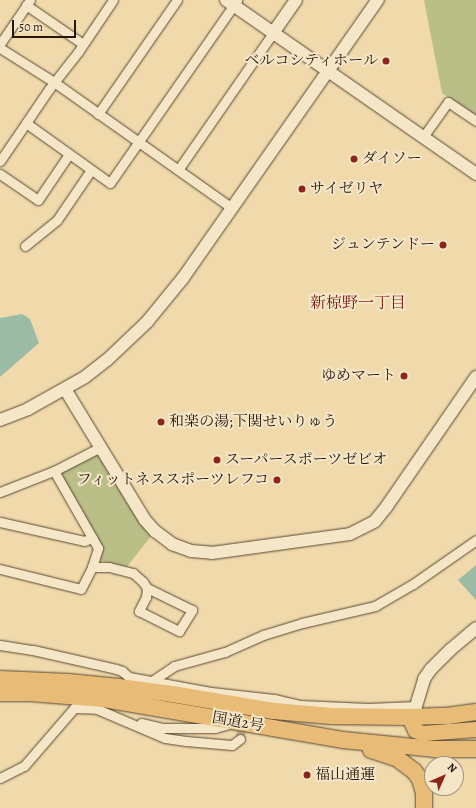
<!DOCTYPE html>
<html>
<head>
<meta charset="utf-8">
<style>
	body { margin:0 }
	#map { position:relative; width:476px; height:808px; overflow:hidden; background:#f0d9ab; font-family:Alegreya,"Noto Serif JP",serif }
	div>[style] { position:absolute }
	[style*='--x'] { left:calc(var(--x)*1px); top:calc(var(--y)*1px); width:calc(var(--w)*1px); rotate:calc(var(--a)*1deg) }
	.green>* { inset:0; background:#babf88 }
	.water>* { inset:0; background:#9bbba4 }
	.minor-tunnel>* { height:9px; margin-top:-4.5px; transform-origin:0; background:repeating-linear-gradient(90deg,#c8b28b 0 9px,transparent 0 13.5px) }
	.roads { filter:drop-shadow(0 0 1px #584832) drop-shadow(0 0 1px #584832) }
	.minor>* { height:9px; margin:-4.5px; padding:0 4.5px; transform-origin:4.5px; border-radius:4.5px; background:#f5e6c8 }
	.tertiary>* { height:12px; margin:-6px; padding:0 6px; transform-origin:6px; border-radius:6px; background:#f5e6c8 }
	.primary>* { height:15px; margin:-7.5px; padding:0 7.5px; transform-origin:7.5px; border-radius:7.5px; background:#e8bc76 }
	.trunk>* { height:16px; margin:-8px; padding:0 8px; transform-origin:8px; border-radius:8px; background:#e8bc76 }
	.dots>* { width:11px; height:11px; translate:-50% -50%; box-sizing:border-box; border:2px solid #f5e6c8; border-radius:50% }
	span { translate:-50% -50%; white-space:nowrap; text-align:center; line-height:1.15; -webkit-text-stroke:4px #f5e6c8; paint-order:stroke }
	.poi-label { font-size:15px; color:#26170a }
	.right { translate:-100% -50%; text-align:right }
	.left { translate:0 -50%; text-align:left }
	.street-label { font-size:15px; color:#26170a }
	.neighbourhood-label { font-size:16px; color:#7a1f14 }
	.north { position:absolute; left:424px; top:756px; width:40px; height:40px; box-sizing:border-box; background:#f5e6c8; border:1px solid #a2937c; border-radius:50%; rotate:45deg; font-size:11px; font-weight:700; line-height:16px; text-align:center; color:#26170a }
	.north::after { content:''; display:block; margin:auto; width:14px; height:18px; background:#8f2418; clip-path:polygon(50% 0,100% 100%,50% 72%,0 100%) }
	.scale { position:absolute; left:12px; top:20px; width:64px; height:18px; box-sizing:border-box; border:2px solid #26170a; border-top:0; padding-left:5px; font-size:12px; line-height:14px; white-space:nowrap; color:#26170a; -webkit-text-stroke:3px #f5e6c8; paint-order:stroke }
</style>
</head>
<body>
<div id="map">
	<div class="green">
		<div style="clip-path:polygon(424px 0,476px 0,476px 117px,442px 93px)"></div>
		<div style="clip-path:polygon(94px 454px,102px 458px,152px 535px,126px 568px,99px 560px,101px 545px,62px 477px,63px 470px)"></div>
	</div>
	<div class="water">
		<div style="clip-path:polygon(22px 314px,30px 319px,39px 343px,0 377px,0 318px)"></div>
		<div style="clip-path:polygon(476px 565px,476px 600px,458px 580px)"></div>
	</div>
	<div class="minor-tunnel">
		<div style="--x:240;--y:739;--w:37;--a:-81"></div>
	</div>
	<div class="roads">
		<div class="minor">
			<div style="--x:113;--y:0;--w:63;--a:123.9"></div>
			<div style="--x:78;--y:52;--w:47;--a:128.1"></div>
			<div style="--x:49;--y:89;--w:41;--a:124.1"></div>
			<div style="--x:26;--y:123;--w:103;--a:35.5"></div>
			<div style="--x:110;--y:183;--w:223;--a:-55.2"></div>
			<div style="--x:26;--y:5;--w:69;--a:34.4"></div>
			<div style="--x:0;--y:44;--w:53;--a:-55.7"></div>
			<div style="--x:0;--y:48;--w:64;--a:32.2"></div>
			<div style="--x:54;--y:82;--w:218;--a:35.3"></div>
			<div style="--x:98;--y:114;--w:139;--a:-55.3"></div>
			<div style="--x:423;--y:137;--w:43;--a:-54.5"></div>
			<div style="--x:448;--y:102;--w:34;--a:34"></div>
			<div style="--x:0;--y:161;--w:46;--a:-55.6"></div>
			<div style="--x:178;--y:170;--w:167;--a:-55.3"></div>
			<div style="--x:0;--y:174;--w:46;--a:34.4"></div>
			<div style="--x:38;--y:200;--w:55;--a:-56"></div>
			<div style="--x:25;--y:246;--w:41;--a:-39.1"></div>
			<div style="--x:57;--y:220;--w:60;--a:-55.8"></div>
			<div style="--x:0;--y:492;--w:58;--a:-21.3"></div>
			<div style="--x:54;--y:471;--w:53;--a:-27.1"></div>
			<div style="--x:0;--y:522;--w:86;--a:12.7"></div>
			<div style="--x:84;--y:541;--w:9;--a:-21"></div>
			<div style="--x:92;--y:567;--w:17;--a:0"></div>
			<div style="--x:109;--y:567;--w:25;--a:14"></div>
			<div style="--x:133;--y:573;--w:13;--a:42"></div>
			<div style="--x:143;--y:582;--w:7;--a:56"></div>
			<div style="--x:147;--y:588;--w:9;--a:96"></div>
			<div style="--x:146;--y:597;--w:16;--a:117"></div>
			<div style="--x:139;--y:611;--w:45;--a:26.6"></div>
			<div style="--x:179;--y:631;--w:25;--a:-58"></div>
			<div style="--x:192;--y:610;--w:50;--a:-153.9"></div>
			<div style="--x:0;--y:569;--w:83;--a:13.9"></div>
			<div style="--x:81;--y:589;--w:25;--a:-63"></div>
			<div style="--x:92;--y:567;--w:20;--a:-72"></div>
			<div style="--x:98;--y:548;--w:89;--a:-119.7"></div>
			<div style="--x:0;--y:645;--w:33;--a:9"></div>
			<div style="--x:33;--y:650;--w:85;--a:12.9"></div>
			<div style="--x:116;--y:669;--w:6;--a:18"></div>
			<div style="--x:122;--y:671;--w:9;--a:41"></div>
			<div style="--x:129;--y:677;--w:83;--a:10.4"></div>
			<div style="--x:211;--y:692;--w:63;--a:6.3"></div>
			<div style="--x:274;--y:699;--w:27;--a:13"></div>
			<div style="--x:300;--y:705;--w:68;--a:2.5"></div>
			<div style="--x:368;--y:708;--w:48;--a:-2.4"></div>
			<div style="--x:152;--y:681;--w:27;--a:-34"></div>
			<div style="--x:174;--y:666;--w:53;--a:-15.4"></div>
			<div style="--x:225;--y:652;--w:42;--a:-24.1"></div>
			<div style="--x:263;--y:635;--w:41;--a:-17.1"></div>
			<div style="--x:302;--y:623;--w:75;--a:-13.1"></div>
			<div style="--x:375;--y:606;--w:44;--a:-30.1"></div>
			<div style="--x:413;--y:584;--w:77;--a:-34.9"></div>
			<div style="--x:141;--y:723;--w:22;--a:13"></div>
			<div style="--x:162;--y:728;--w:53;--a:0"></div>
			<div style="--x:215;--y:728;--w:15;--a:-16"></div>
			<div style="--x:0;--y:778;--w:27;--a:-27"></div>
			<div style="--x:24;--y:766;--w:77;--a:-49.2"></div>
			<div style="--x:74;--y:708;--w:23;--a:2"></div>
			<div style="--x:97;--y:709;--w:74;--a:23.1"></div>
			<div style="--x:165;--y:738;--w:21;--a:8"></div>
			<div style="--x:186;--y:741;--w:46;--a:5"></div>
			<div style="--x:232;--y:745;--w:10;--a:-37"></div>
		</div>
		<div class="tertiary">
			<div style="--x:226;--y:0;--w:305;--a:34.8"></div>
			<div style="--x:273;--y:33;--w:40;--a:-55.1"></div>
			<div style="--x:65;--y:389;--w:153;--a:58.6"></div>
			<div style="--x:145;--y:520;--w:15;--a:48"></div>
			<div style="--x:155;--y:531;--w:21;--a:37"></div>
			<div style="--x:172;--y:544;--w:20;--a:20"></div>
			<div style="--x:191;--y:551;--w:21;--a:5"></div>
			<div style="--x:212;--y:553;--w:139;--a:-7.8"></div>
			<div style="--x:350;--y:534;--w:28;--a:-27"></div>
			<div style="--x:375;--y:521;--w:19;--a:-51"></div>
			<div style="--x:387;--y:506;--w:157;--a:-55.4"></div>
			<div style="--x:0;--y:420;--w:30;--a:-21"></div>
			<div style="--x:28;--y:409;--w:65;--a:-29.3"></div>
			<div style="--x:85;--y:377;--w:28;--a:-38"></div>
			<div style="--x:107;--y:360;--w:55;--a:-43.5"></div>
			<div style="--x:147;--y:322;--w:57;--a:-50.7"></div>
			<div style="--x:183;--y:278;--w:340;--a:-55"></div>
			<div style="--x:409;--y:717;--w:13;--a:-58"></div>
			<div style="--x:416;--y:706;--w:28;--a:-73"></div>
			<div style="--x:424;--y:679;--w:12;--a:-55"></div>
			<div style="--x:431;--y:669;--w:27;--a:-45"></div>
			<div style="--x:450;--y:650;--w:34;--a:-40"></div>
		</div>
		<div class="primary">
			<div style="--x:409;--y:717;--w:14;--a:65"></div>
			<div style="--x:415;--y:730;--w:8;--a:23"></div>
			<div style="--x:422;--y:733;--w:54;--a:-4.2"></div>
		</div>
		<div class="trunk">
			<div style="--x:0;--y:679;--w:68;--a:2.5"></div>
			<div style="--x:68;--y:682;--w:51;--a:5.6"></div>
			<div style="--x:119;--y:687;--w:53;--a:7.5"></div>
			<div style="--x:172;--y:694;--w:103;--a:9.5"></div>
			<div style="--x:274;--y:711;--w:58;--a:4.9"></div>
			<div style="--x:332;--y:716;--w:77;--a:0.7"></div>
			<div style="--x:409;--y:717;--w:38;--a:-2"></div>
			<div style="--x:447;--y:716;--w:29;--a:-8"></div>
			<div style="--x:0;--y:693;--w:31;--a:0"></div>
			<div style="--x:31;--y:693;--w:73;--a:4.7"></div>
			<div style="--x:104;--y:699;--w:242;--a:9.7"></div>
			<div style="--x:343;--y:740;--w:91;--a:5.6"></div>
			<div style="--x:434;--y:749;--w:42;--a:0"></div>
			<div style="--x:371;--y:750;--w:28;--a:18"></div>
			<div style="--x:398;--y:759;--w:20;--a:37"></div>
			<div style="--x:414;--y:771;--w:10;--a:53"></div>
			<div style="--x:420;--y:779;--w:15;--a:74"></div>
			<div style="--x:424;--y:793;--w:15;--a:90"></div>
		</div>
	</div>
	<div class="dots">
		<div style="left:386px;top:61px;background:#8f2418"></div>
		<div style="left:354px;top:159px;background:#8f2418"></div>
		<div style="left:302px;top:189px;background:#8f2418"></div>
		<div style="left:443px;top:245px;background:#8f2418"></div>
		<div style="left:404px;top:376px;background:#8f2418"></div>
		<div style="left:161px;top:422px;background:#8f2418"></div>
		<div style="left:217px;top:460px;background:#8f2418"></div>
		<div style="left:277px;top:480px;background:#8f2418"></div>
		<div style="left:307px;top:775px;background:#8f2418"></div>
	</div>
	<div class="poi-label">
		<span class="right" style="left:378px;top:61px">ベルコシティホール</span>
		<span class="left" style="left:362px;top:159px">ダイソー</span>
		<span class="left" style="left:310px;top:189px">サイゼリヤ</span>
		<span class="right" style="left:435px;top:245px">ジュンテンドー</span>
		<span class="right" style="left:396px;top:376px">ゆめマート</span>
		<span class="left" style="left:169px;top:422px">和楽の湯;下関せいりゅう</span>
		<span class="left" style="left:225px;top:460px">スーパースポーツゼビオ</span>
		<span class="right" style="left:269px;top:480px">フィットネススポーツレフコ</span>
		<span class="left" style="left:315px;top:775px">福山通運</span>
	</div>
	<div class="street-label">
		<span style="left:238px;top:722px;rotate:10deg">国道2号</span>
	</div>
	<div class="neighbourhood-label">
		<span style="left:358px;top:303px">新椋野一丁目</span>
	</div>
	<div class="north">N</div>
	<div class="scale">50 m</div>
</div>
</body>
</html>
